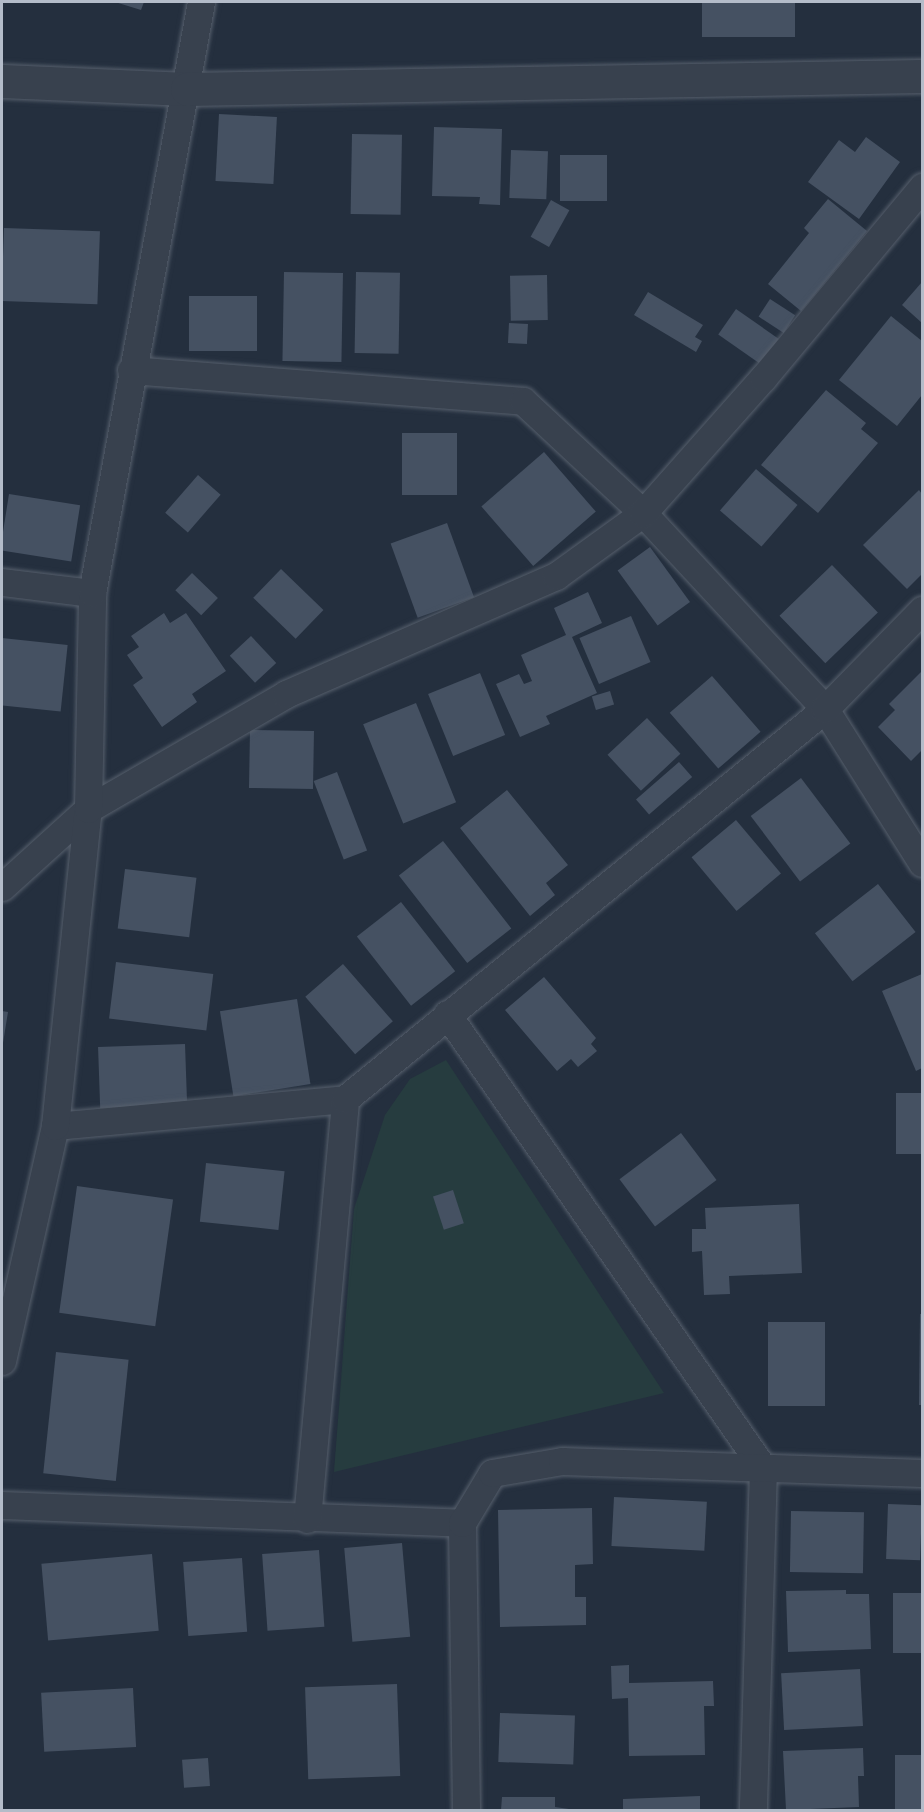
<!DOCTYPE html>
<html>
<head>
<meta charset="utf-8">
<style>
	body { margin:0 }
	#map { position:relative; width:924px; height:1812px; overflow:hidden; background:#242f3e; font-family:Overpass,sans-serif }
	div>[style] { position:absolute }
	[style*='--x'] { left:calc(var(--x)*1px); top:calc(var(--y)*1px); width:calc(var(--w)*1px); rotate:calc(var(--a)*1deg) }
	.green>* { inset:0; background:#263c3f }
	.building>* { inset:0; background:#455162; transform-origin:0 0 }
	.roads { filter:drop-shadow(0 0 2px #565f6c) drop-shadow(0 0 2px #565f6c) }
	.minor>* { height:27px; margin:-13.5px; padding:0 13.5px; transform-origin:13.5px; border-radius:13.5px; background:#38414e }
	.tertiary>* { height:33px; margin:-16.5px; padding:0 16.5px; transform-origin:16.5px; border-radius:16.5px; background:#38414e }
	span { translate:-50% -50%; white-space:nowrap; text-align:center; line-height:1.15; -webkit-text-stroke:5px #1d2633; paint-order:stroke }
	.frame { position:absolute; inset:0; border:3px solid #b4bcc9; pointer-events:none }
</style>
</head>
<body>
<div id="map">
	<div class="green">
		<div style="clip-path:polygon(446px 1060px,664px 1393px,334px 1472px,354px 1209px,385px 1115px,410px 1079px)"></div>
	</div>
	<div class="building">
		<div style="clip-path:polygon(115px 2px,144px 2px,141px 10px)"></div>
		<div style="left:702px;top:2px;width:93px;height:35px"></div>
		<div style="left:219px;top:114px;width:58px;height:67px;rotate:3deg"></div>
		<div style="clip-path:polygon(434px 127px,502px 129px,500px 205px,479px 204px,480px 197px,432px 196px)"></div>
		<div style="left:352px;top:134px;width:50px;height:80px;rotate:1deg"></div>
		<div style="clip-path:polygon(866px 137px,900px 162px,859px 219px,808px 182px,839px 140px,855px 152px)"></div>
		<div style="left:511px;top:150px;width:37px;height:48px;rotate:2deg"></div>
		<div style="left:560px;top:155px;width:47px;height:46px"></div>
		<div style="clip-path:polygon(828px 199px,867px 231px,801px 311px,768px 284px,809px 233px,804px 228px)"></div>
		<div style="left:551px;top:200px;width:21px;height:42px;rotate:29deg"></div>
		<div style="left:4px;top:228px;width:96px;height:73px;rotate:2deg"></div>
		<div style="left:284px;top:272px;width:59px;height:89px;rotate:1deg"></div>
		<div style="left:356px;top:272px;width:44px;height:81px;rotate:1deg"></div>
		<div style="left:547px;top:275px;width:45px;height:37px;rotate:89deg"></div>
		<div style="clip-path:polygon(922px 282px,922px 323px,902px 305px)"></div>
		<div style="clip-path:polygon(648px 292px,703px 325px,695px 337px,702px 341px,696px 352px,634px 315px)"></div>
		<div style="left:189px;top:296px;width:68px;height:55px"></div>
		<div style="left:770px;top:299px;width:30px;height:21px;rotate:33deg"></div>
		<div style="left:736px;top:309px;width:55px;height:31px;rotate:35deg"></div>
		<div style="clip-path:polygon(891px 316px,922px 341px,922px 395px,897px 426px,839px 380px)"></div>
		<div style="left:509px;top:323px;width:19px;height:20px;rotate:3deg"></div>
		<div style="clip-path:polygon(826px 390px,866px 423px,861px 429px,878px 443px,818px 513px,761px 465px)"></div>
		<div style="left:402px;top:433px;width:55px;height:62px"></div>
		<div style="left:544px;top:452px;width:79px;height:83px;rotate:49deg"></div>
		<div style="left:756px;top:469px;width:55px;height:55px;rotate:41deg"></div>
		<div style="left:198px;top:475px;width:30px;height:50px;rotate:41deg"></div>
		<div style="clip-path:polygon(919px 490px,922px 494px,922px 574px,907px 589px,863px 545px)"></div>
		<div style="left:9px;top:494px;width:72px;height:57px;rotate:9deg"></div>
		<div style="left:447px;top:523px;width:79px;height:60px;rotate:70deg"></div>
		<div style="left:650px;top:547px;width:68px;height:40px;rotate:54deg"></div>
		<div style="left:832px;top:565px;width:66px;height:73px;rotate:46deg"></div>
		<div style="left:281px;top:569px;width:59px;height:40px;rotate:44deg"></div>
		<div style="left:192px;top:573px;width:36px;height:24px;rotate:44deg"></div>
		<div style="clip-path:polygon(588px 592px,602px 623px,572px 637px,597px 693px,546px 716px,550px 724px,520px 737px,496px 684px,519px 674px,524px 684px,532px 681px,521px 655px,566px 635px,554px 608px)"></div>
		<div style="clip-path:polygon(164px 613px,170px 623px,186px 613px,226px 671px,192px 694px,197px 702px,162px 727px,133px 685px,143px 678px,127px 655px,139px 647px,131px 636px)"></div>
		<div style="left:631px;top:616px;width:50px;height:56px;rotate:67deg"></div>
		<div style="left:251px;top:636px;width:37px;height:29px;rotate:47deg"></div>
		<div style="left:2px;top:638px;width:66px;height:67px;rotate:6deg"></div>
		<div style="clip-path:polygon(922px 671px,922px 750px,911px 761px,878px 727px,895px 710px,889px 704px)"></div>
		<div style="left:480px;top:673px;width:67px;height:56px;rotate:68deg"></div>
		<div style="left:712px;top:676px;width:74px;height:56px;rotate:49deg"></div>
		<div style="left:610px;top:691px;width:14px;height:19px;rotate:73deg"></div>
		<div style="left:416px;top:703px;width:107px;height:57px;rotate:68deg"></div>
		<div style="left:647px;top:718px;width:49px;height:54px;rotate:47deg"></div>
		<div style="left:250px;top:730px;width:64px;height:58px;rotate:1deg"></div>
		<div style="left:679px;top:762px;width:20px;height:57px;rotate:49deg"></div>
		<div style="left:337px;top:772px;width:84px;height:25px;rotate:69deg"></div>
		<div style="left:801px;top:778px;width:82px;height:63px;rotate:53deg"></div>
		<div style="clip-path:polygon(507px 790px,568px 865px,546px 883px,555px 895px,530px 916px,460px 828px)"></div>
		<div style="left:736px;top:820px;width:70px;height:58px;rotate:50deg"></div>
		<div style="left:443px;top:841px;width:111px;height:56px;rotate:52deg"></div>
		<div style="left:125px;top:869px;width:72px;height:60px;rotate:7deg"></div>
		<div style="left:878px;top:884px;width:61px;height:80px;rotate:52deg"></div>
		<div style="left:401px;top:902px;width:88px;height:56px;rotate:52deg"></div>
		<div style="left:116px;top:962px;width:98px;height:57px;rotate:7deg"></div>
		<div style="left:343px;top:964px;width:76px;height:50px;rotate:49deg"></div>
		<div style="clip-path:polygon(922px 974px,922px 1068px,916px 1071px,882px 991px)"></div>
		<div style="clip-path:polygon(544px 977px,596px 1038px,591px 1044px,597px 1051px,578px 1067px,571px 1059px,557px 1071px,505px 1010px)"></div>
		<div style="left:297px;top:999px;width:86px;height:78px;rotate:81deg"></div>
		<div style="clip-path:polygon(2px 1011px,8px 1012px,3px 1043px,2px 1043px)"></div>
		<div style="left:185px;top:1044px;width:61px;height:87px;rotate:88deg"></div>
		<div style="left:896px;top:1093px;width:26px;height:61px"></div>
		<div style="left:681px;top:1133px;width:59px;height:77px;rotate:53deg"></div>
		<div style="left:206px;top:1163px;width:79px;height:59px;rotate:6deg"></div>
		<div style="left:77px;top:1186px;width:97px;height:128px;rotate:8deg"></div>
		<div style="left:453px;top:1190px;width:35px;height:21px;rotate:72deg"></div>
		<div style="clip-path:polygon(799px 1204px,802px 1273px,729px 1276px,730px 1294px,704px 1295px,702px 1251px,692px 1252px,692px 1229px,706px 1229px,705px 1208px)"></div>
		<div style="clip-path:polygon(920px 1314px,922px 1314px,922px 1405px,919px 1405px)"></div>
		<div style="left:825px;top:1322px;width:84px;height:57px;rotate:90deg"></div>
		<div style="left:56px;top:1352px;width:73px;height:122px;rotate:6deg"></div>
		<div style="left:614px;top:1497px;width:93px;height:49px;rotate:3deg"></div>
		<div style="left:888px;top:1504px;width:34px;height:55px;rotate:2deg"></div>
		<div style="clip-path:polygon(592px 1508px,593px 1564px,575px 1565px,575px 1597px,586px 1597px,586px 1625px,500px 1627px,498px 1510px)"></div>
		<div style="left:791px;top:1511px;width:73px;height:61px;rotate:1deg"></div>
		<div style="left:402px;top:1543px;width:94px;height:58px;rotate:85deg"></div>
		<div style="left:319px;top:1550px;width:77px;height:57px;rotate:86deg"></div>
		<div style="left:152px;top:1554px;width:77px;height:111px;rotate:85deg"></div>
		<div style="left:242px;top:1558px;width:74px;height:59px;rotate:86deg"></div>
		<div style="clip-path:polygon(846px 1590px,846px 1594px,869px 1594px,871px 1649px,788px 1652px,786px 1591px)"></div>
		<div style="left:893px;top:1593px;width:29px;height:60px"></div>
		<div style="clip-path:polygon(629px 1665px,629px 1683px,713px 1681px,714px 1706px,704px 1706px,705px 1755px,629px 1756px,628px 1698px,612px 1699px,611px 1666px)"></div>
		<div style="left:860px;top:1669px;width:57px;height:79px;rotate:87deg"></div>
		<div style="left:397px;top:1684px;width:92px;height:92px;rotate:88deg"></div>
		<div style="left:133px;top:1688px;width:59px;height:92px;rotate:87deg"></div>
		<div style="left:500px;top:1713px;width:75px;height:49px;rotate:2deg"></div>
		<div style="clip-path:polygon(863px 1748px,864px 1776px,858px 1776px,859px 1807px,786px 1810px,783px 1751px)"></div>
		<div style="left:895px;top:1755px;width:27px;height:55px"></div>
		<div style="left:208px;top:1758px;width:28px;height:26px;rotate:86deg"></div>
		<div style="clip-path:polygon(700px 1796px,700px 1810px,623px 1810px,623px 1799px)"></div>
		<div style="clip-path:polygon(502px 1797px,555px 1797px,555px 1807px,576px 1810px,501px 1810px)"></div>
	</div>
	<div class="roads">
		<div class="minor">
			<div style="--x:131;--y:370;--w:393;--a:4.5"></div>
			<div style="--x:523;--y:401;--w:164;--a:43"></div>
			<div style="--x:643;--y:513;--w:267;--a:47.1"></div>
			<div style="--x:825;--y:709;--w:182;--a:57.8"></div>
			<div style="--x:2;--y:582;--w:91;--a:7"></div>
			<div style="--x:2;--y:887;--w:116;--a:-42.2"></div>
			<div style="--x:88;--y:809;--w:229;--a:-30.1"></div>
			<div style="--x:286;--y:694;--w:295;--a:-23.6"></div>
			<div style="--x:556;--y:576;--w:107;--a:-35.9"></div>
			<div style="--x:643;--y:513;--w:181;--a:-48.4"></div>
			<div style="--x:763;--y:378;--w:249;--a:-50.2"></div>
			<div style="--x:447;--y:1014;--w:553;--a:55.16"></div>
			<div style="--x:763;--y:1468;--w:342;--a:91.7"></div>
			<div style="--x:55;--y:1126;--w:291;--a:-5.3"></div>
			<div style="--x:2;--y:1361;--w:241;--a:-77.3"></div>
			<div style="--x:55;--y:1126;--w:319;--a:-84.1"></div>
			<div style="--x:88;--y:809;--w:216;--a:-88.9"></div>
			<div style="--x:92;--y:593;--w:601;--a:-79.55"></div>
			<div style="--x:2;--y:1505;--w:460;--a:2.2"></div>
			<div style="--x:307;--y:1519;--w:422;--a:-84.8"></div>
			<div style="--x:345;--y:1099;--w:618;--a:-39.09"></div>
			<div style="--x:825;--y:709;--w:139;--a:-45.6"></div>
			<div style="--x:466;--y:1810;--w:287;--a:-90.8"></div>
			<div style="--x:462;--y:1523;--w:58;--a:-59"></div>
			<div style="--x:492;--y:1473;--w:71;--a:-9.7"></div>
			<div style="--x:562;--y:1461;--w:360;--a:1.9"></div>
		</div>
		<div class="tertiary">
			<div style="--x:2;--y:81;--w:185;--a:2.5"></div>
			<div style="--x:187;--y:89;--w:735;--a:-1.01"></div>
		</div>
	</div>
	<div class="frame"></div>
</div>
</body>
</html>
